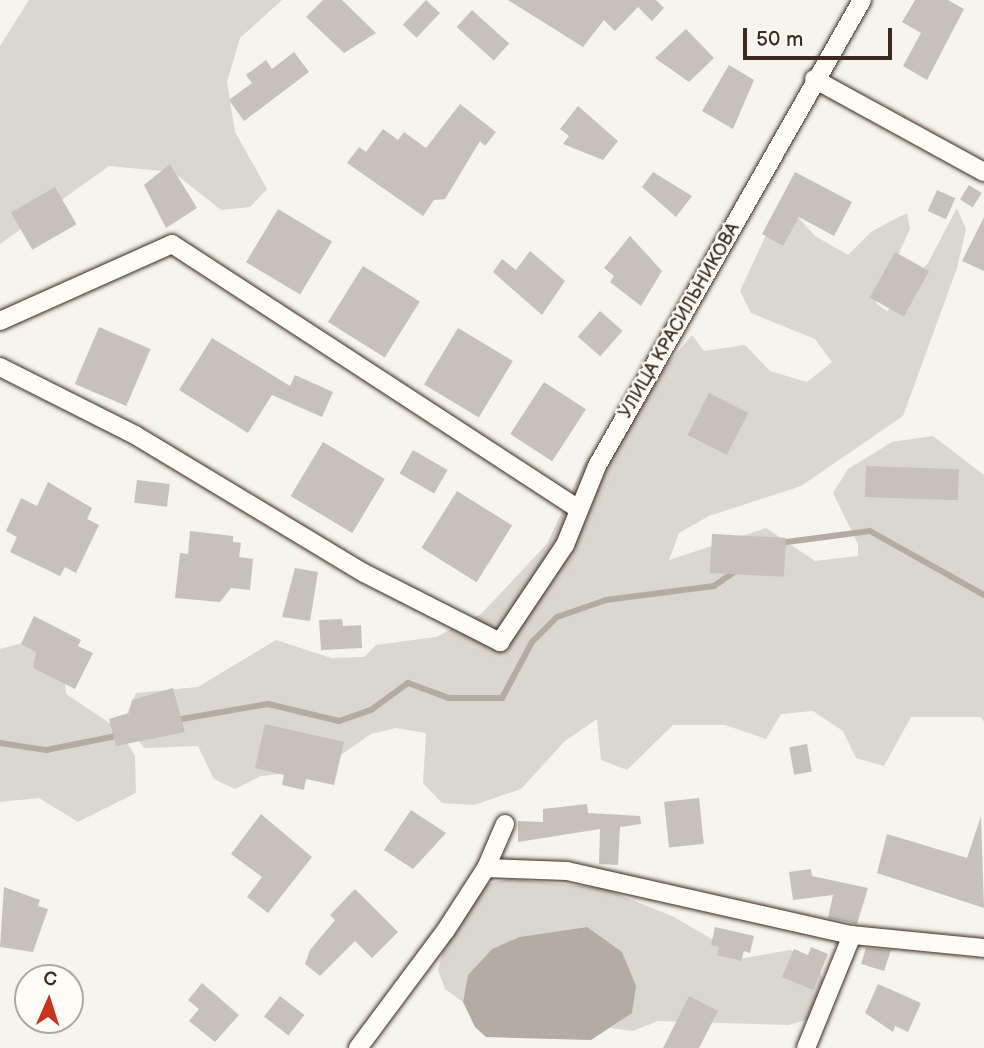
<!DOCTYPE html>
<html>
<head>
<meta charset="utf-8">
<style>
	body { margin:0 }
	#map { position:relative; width:984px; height:1048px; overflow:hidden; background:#f5f4ee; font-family:"Balsamiq Sans",sans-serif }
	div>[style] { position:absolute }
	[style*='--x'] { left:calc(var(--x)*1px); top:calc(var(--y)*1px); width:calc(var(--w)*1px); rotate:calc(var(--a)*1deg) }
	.green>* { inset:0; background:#dad6d0 }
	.water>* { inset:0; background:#b4aca4 }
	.stream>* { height:6px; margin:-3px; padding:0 3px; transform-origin:3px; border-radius:3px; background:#b4aca4 }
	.building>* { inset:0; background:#c7c1bb; transform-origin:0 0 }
	.roads { filter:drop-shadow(0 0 2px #3b2a1e) drop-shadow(0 0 2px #3b2a1e) }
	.minor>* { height:18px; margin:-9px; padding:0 9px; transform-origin:9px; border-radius:9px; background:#fdfcf7 }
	span { translate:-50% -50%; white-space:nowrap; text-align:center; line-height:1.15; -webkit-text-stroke:5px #fdfcf7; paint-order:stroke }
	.street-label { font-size:18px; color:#3b2a1e }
	.north { position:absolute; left:14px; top:964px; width:70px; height:70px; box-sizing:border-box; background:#fdfcf7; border:2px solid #afa8a0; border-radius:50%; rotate:3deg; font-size:19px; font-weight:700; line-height:28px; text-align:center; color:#3b2a1e }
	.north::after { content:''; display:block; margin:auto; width:24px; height:32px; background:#c8321e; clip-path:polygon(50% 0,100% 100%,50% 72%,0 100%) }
	.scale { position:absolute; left:743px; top:28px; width:149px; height:32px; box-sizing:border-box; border:4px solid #3b2a1e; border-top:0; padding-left:9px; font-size:21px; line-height:24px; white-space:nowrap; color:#3b2a1e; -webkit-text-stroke:5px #fdfcf7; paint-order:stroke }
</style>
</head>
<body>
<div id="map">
	<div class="green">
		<div style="clip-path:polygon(29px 0,282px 0,240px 38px,227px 82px,235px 132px,267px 189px,250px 207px,221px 210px,173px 172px,109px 166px,0 244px,0 46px)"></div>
		<div style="clip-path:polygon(957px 208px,966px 229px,957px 268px,903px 416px,801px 486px,709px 516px,679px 533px,669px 560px,766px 528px,815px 561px,858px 556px,858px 544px,833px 493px,848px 469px,892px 442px,933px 436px,984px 475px,984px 722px,981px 717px,911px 717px,884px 766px,856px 758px,843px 731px,813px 711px,781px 714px,766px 739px,725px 725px,673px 725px,627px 770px,601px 760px,597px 719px,565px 741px,521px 789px,474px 805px,442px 803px,423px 783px,426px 733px,396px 728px,371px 734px,319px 770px,261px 776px,235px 789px,214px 779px,198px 746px,144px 748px,124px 721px,136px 693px,198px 687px,276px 640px,331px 658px,364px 657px,376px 645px,436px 637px,481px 614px,547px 544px,585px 462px,692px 335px,704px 351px,745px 345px,770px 371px,807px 382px,832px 362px,815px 339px,751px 313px,740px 291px,767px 233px,798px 217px,815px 236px,848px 255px,872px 231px,907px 213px,910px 229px,876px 303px,887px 311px,928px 263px)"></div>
		<div style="clip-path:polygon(37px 639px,63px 655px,66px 694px,120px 730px,135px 756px,136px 793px,78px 822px,39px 798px,0 802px,0 649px)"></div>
		<div style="clip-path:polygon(510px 879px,602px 888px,672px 916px,717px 942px,733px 960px,790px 950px,817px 962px,826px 991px,809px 1019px,789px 1025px,658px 1021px,633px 1031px,610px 1028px,632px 1012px,587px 927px,519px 937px,492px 949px,468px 975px,463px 1002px,445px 989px,438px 970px,443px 952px,482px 885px)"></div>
	</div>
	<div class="water">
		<div style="clip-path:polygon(587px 927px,622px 952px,636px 986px,632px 1013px,591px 1040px,486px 1037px,475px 1027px,463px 1002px,468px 975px,492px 949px,519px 937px)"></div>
	</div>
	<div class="stream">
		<div style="--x:779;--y:543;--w:92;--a:-7.5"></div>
		<div style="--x:870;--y:531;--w:131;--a:29.3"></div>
		<div style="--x:176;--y:720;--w:93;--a:-9.9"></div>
		<div style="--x:268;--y:704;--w:73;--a:13.5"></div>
		<div style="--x:339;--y:721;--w:34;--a:-19"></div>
		<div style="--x:371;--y:710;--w:46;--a:-36.1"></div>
		<div style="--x:408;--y:683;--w:44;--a:20.1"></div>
		<div style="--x:449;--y:698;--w:53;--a:0"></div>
		<div style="--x:502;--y:698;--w:64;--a:-61.8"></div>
		<div style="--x:532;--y:642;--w:35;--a:-45"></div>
		<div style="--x:557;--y:617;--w:52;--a:-19.1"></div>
		<div style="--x:606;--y:600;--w:109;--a:-7.4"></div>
		<div style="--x:714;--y:586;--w:28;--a:-35"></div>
		<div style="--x:0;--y:743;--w:47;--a:8.7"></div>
		<div style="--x:46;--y:750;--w:77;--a:-11.2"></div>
	</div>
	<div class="building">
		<div style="clip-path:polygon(323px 0,342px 0,376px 33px,344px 53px,306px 17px)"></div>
		<div style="left:426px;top:0;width:19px;height:34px;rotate:43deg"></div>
		<div style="clip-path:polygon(508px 0,656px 0,664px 8px,652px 21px,638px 7px,615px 31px,604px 20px,583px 47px)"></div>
		<div style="clip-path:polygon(915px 0,948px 0,964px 9px,927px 80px,903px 66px,921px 33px,902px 22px)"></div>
		<div style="left:472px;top:10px;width:50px;height:23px;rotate:42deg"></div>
		<div style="clip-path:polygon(686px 29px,714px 58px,689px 82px,655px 58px)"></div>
		<div style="clip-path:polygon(294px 52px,309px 72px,244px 121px,229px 100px,252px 83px,246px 75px,266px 60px,272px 69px)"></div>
		<div style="clip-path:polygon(729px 65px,754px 80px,733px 129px,702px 111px)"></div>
		<div style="clip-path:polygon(460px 104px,496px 132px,485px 146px,480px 141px,445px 199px,434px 200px,423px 216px,347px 163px,359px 147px,366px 152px,383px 129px,398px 140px,404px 132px,426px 148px)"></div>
		<div style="clip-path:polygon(578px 106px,618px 141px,603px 160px,563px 144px,569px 136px,560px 129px)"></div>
		<div style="clip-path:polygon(170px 164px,197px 208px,166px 228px,144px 185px)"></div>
		<div style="clip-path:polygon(653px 172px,692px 196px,676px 217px,642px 187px)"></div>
		<div style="clip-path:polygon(795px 172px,852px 202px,834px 236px,799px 217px,783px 246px,762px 234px)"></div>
		<div style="left:969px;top:185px;width:15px;height:17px;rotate:32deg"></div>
		<div style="left:55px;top:187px;width:43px;height:51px;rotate:60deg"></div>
		<div style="left:937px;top:190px;width:20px;height:23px;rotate:24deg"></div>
		<div style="left:278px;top:209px;width:63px;height:62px;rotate:31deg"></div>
		<div style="clip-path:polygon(984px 217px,984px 271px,962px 261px)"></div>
		<div style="clip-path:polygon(630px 236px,662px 271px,641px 306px,610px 282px,614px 276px,604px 268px)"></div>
		<div style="clip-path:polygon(530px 251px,565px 281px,542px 315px,493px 272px,502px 259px,516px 270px)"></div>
		<div style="left:895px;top:252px;width:39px;height:52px;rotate:29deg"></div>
		<div style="left:363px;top:266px;width:67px;height:66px;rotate:32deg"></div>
		<div style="left:600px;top:311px;width:30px;height:34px;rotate:41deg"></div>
		<div style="left:99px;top:327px;width:56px;height:62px;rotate:23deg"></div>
		<div style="left:458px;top:328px;width:64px;height:66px;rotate:31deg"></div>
		<div style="clip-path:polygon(212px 338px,290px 386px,295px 375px,333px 392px,322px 417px,272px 395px,248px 433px,179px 390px)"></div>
		<div style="left:544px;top:382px;width:50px;height:62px;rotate:33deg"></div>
		<div style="left:709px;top:393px;width:44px;height:47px;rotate:27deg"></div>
		<div style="left:323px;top:442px;width:72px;height:63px;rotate:31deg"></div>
		<div style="left:413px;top:450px;width:40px;height:27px;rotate:30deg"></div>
		<div style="left:866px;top:466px;width:93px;height:31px;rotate:2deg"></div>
		<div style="left:137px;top:480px;width:33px;height:23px;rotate:7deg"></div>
		<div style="clip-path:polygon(48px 482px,92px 508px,87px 519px,99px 525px,76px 573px,65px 567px,60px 576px,10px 552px,17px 537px,6px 531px,21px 498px,37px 506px)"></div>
		<div style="left:457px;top:491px;width:65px;height:67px;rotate:32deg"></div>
		<div style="clip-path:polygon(190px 531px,233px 536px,233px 542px,241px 543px,239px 557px,253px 559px,250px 590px,231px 588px,220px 602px,175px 598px,180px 553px,188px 554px)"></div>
		<div style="left:712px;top:534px;width:74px;height:39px;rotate:3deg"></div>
		<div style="clip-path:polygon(295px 568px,318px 572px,310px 621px,282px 617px)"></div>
		<div style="clip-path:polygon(34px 616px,81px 640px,78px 646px,93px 653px,75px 689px,33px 668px,36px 652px,21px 644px)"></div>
		<div style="clip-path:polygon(342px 619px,343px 626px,361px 625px,362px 648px,321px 650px,319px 620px)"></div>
		<div style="clip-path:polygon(173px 688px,185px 732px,116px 746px,109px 719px,129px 713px,132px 700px)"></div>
		<div style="clip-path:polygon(265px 724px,344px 742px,334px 785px,306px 779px,304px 790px,282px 785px,284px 775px,255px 768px)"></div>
		<div style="left:807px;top:744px;width:28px;height:18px;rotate:80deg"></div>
		<div style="left:699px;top:798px;width:46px;height:35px;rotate:84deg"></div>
		<div style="clip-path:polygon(587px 804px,588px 813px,640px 816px,641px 824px,620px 827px,618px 865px,599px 864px,600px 829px,518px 842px,518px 821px,543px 822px,543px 809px)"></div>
		<div style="clip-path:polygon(411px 810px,446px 833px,413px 869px,384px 850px)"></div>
		<div style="clip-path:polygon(261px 814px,312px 857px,268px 913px,247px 897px,262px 877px,231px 854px)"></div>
		<div style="clip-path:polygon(981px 816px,984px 908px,877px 873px,887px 834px,967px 858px)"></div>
		<div style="clip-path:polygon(811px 869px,812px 876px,868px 888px,857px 924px,828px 918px,833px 895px,793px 900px,789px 872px)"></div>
		<div style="clip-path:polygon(4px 887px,40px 900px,38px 906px,48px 909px,33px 952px,0 947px)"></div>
		<div style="clip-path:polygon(355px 889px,398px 932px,372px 958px,355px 941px,320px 976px,305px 964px,310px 950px,335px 920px,330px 915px)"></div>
		<div style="clip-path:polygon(715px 927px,754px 936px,750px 953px,744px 951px,741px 961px,717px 955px,719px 947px,711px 945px)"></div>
		<div style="clip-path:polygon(811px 947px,828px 954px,813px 990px,782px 977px,794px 949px,808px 955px)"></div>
		<div style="clip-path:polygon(866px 948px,891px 950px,884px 971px,861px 964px)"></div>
		<div style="clip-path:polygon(202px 983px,239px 1015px,215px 1042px,189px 1021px,199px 1009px,188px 1000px)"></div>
		<div style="clip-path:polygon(878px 984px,921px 1003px,908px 1032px,895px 1026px,893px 1032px,865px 1013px)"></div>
		<div style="left:280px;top:996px;width:31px;height:26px;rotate:38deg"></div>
		<div style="clip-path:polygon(689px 996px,718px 1011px,699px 1048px,663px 1048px)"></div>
	</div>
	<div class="roads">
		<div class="minor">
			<div style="--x:814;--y:79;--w:194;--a:28.7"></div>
			<div style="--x:0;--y:321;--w:188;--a:-24.1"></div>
			<div style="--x:172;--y:244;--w:485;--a:33.1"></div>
			<div style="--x:0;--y:367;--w:151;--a:26.7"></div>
			<div style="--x:135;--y:435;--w:267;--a:31.1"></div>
			<div style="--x:364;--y:573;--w:153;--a:26.9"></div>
			<div style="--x:500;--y:642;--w:117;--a:-56.2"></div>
			<div style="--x:565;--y:545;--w:85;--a:-67.9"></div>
			<div style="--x:597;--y:466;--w:536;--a:-60.37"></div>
			<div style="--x:486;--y:868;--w:81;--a:2.1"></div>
			<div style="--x:567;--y:871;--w:292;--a:12.7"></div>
			<div style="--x:852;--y:935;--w:133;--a:5.6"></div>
			<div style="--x:358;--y:1048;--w:147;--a:-53.3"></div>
			<div style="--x:446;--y:930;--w:74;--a:-57.2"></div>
			<div style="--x:486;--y:868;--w:48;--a:-66.6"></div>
			<div style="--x:806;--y:1048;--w:122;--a:-67.8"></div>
		</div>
	</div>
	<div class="street-label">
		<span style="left:680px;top:321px;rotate:-60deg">УЛИЦА КРАСИЛЬНИКОВА</span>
	</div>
	<div class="north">С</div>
	<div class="scale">50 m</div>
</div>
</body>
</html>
